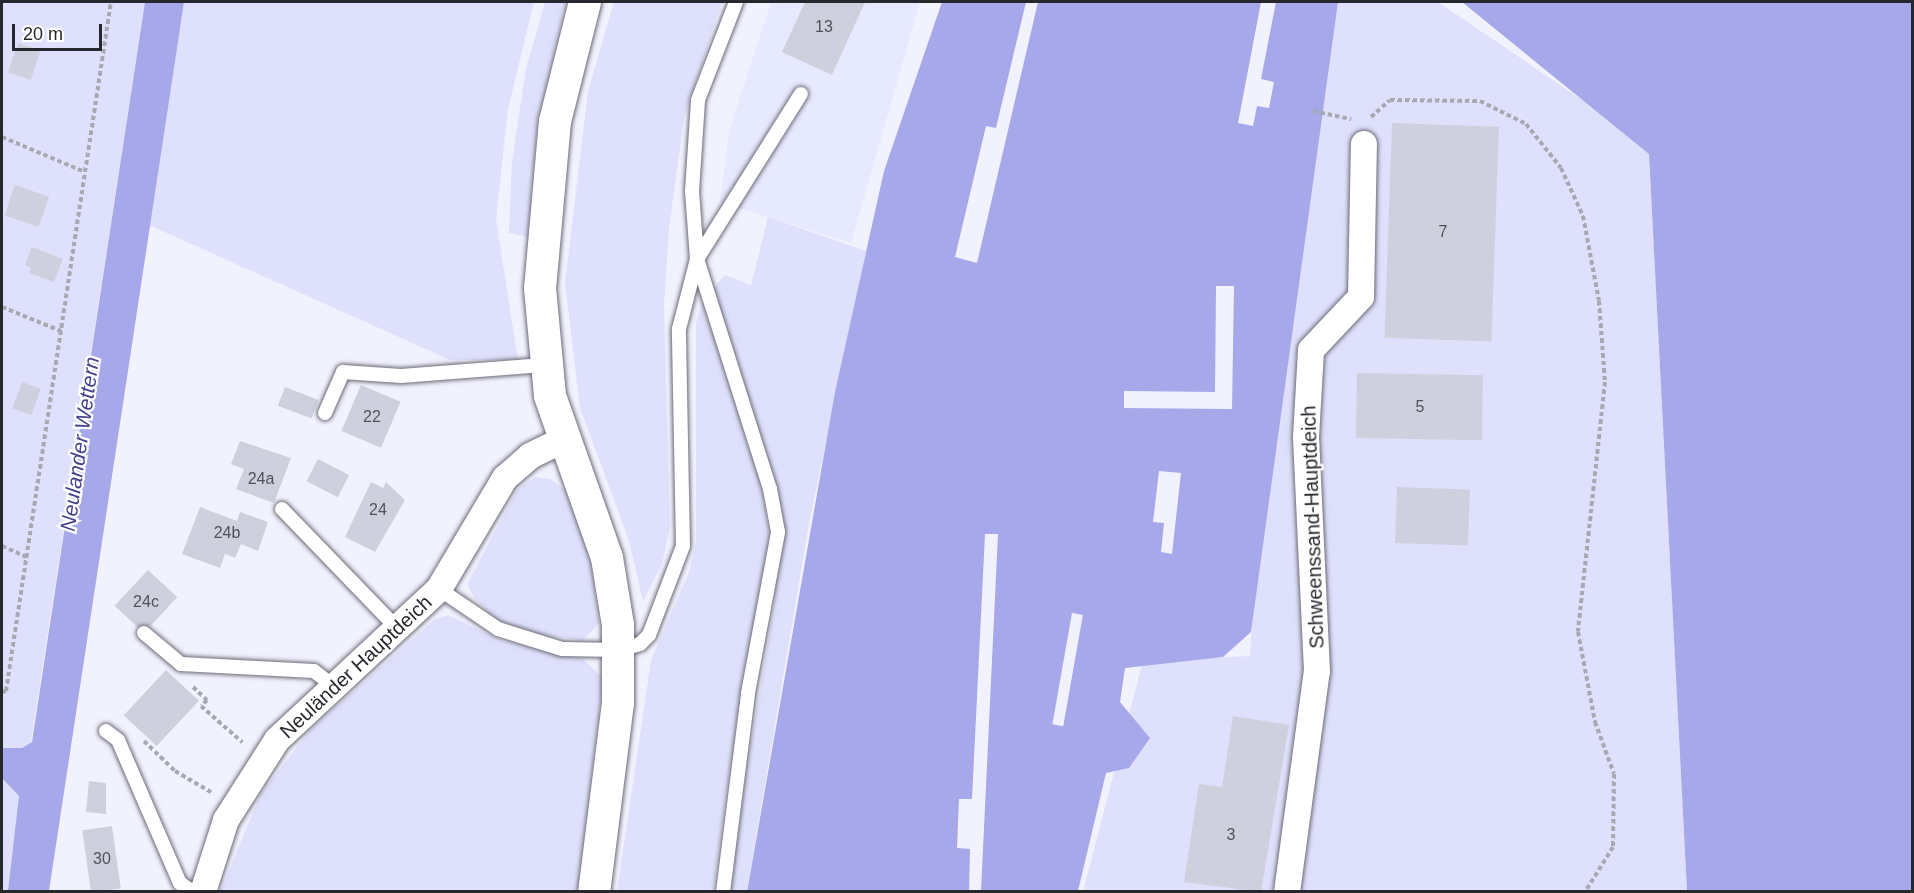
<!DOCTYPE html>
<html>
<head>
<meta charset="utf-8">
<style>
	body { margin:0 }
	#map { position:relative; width:1914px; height:893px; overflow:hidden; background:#f1f2fd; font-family:Helvetica,sans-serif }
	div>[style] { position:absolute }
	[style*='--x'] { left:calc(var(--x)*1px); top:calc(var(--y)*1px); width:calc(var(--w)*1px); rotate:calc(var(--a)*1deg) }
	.built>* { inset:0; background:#e7e9fe }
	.green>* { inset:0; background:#dfe1fc }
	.water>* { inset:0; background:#a6a8e9 }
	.pier>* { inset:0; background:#f1f2fd; transform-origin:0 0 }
	.building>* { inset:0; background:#cfd0de; transform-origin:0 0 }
	.path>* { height:4px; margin-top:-2px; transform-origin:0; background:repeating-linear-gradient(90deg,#a7a8b1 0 4.5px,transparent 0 7.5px) }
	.roads { filter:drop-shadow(0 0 2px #6c6c78) drop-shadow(0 0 2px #6c6c78) }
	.service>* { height:14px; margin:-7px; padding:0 7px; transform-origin:7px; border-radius:7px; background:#fff }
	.minor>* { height:26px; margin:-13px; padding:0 13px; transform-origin:13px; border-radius:13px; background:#fff }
	.tertiary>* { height:32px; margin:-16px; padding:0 16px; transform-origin:16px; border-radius:16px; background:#fff }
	span { translate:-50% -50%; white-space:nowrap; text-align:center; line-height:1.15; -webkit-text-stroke:4.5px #fff; paint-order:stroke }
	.number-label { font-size:16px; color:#515259 }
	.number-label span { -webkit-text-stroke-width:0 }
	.street-label { font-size:20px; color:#27282d }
	.water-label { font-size:21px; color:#453f8c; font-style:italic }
	.frame { position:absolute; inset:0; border:3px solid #27282d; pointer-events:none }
	.scale { position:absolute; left:12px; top:24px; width:90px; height:27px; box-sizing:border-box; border:3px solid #27282d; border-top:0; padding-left:8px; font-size:18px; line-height:21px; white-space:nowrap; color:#27282d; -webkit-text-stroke:4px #fff; paint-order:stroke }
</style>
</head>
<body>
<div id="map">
	<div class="built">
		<div style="clip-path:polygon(771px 2px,920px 2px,851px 243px,720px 202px,729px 132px)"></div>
	</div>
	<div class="green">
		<div style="clip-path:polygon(2px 2px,145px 2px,8px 891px,2px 892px)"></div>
		<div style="clip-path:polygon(184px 2px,534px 2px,508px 109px,496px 219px,518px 360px,450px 360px,149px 225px)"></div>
		<div style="clip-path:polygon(545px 2px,566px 2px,537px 128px,528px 237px,509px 233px,512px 161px,526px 69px)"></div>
		<div style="clip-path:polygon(614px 2px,722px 2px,684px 118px,669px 229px,664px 304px,670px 527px,662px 564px,643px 601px,629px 541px,580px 408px,565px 283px,588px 91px)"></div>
		<div style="clip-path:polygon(1326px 2px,1438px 2px,1613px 121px,1649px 154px,1687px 891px,1083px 892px,1143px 661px,1250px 656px,1265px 399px)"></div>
		<div style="clip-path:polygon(768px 217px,866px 251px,809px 523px,747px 891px,726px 891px,774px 606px,781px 515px,713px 289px,725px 275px,751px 285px)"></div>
		<div style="clip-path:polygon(703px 302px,762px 489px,769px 533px,766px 577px,736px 724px,713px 891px,617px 892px,651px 660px,689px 572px,696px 542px,696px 323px)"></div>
		<div style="clip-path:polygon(535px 477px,551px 479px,566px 491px,590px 557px,599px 623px,583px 640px,533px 635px,495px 619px,474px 598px,467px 584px,517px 490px)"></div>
		<div style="clip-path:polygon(448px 615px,502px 641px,583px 659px,603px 678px,578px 891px,220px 892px,261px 793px,312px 728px,434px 620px)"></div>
	</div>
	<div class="water">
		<div style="clip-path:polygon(145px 2px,184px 2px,49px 891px,8px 891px,19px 796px,2px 778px,2px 748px,22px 748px,32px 742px)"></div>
		<div style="clip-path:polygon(942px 2px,1338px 2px,1251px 632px,1223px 657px,1125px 668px,1120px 702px,1150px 738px,1129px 768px,1106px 773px,1078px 891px,747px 892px,835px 392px,884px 171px)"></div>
		<div style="clip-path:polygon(1462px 2px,1912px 2px,1912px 891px,1687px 891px,1649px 154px)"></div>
	</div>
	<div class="pier">
		<div style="clip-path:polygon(1026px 2px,1038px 2px,977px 263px,955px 257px,986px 126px,996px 128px)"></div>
		<div style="clip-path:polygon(1261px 2px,1276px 2px,1261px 79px,1274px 82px,1269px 108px,1257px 106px,1253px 126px,1238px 123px)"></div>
		<div style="clip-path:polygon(1216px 286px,1234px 286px,1232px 409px,1124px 408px,1124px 391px,1215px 392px)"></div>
		<div style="clip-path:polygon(1159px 471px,1181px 473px,1172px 554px,1161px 552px,1164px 523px,1153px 522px)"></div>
		<div style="clip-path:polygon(985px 534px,998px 534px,981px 891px,969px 892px,970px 849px,957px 848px,959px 799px,972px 799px)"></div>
		<div style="left:1072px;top:613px;width:11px;height:113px;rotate:10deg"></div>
	</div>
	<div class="building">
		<div style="clip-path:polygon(805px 2px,865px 2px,832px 75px,782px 52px)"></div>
		<div style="left:18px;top:43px;width:24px;height:31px;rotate:19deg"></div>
		<div style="left:1392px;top:123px;width:107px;height:215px;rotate:2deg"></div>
		<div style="left:15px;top:185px;width:36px;height:32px;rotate:19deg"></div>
		<div style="clip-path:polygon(32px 247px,63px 259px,54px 282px,29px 273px,31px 268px,25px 265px)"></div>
		<div style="left:1357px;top:373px;width:126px;height:65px;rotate:1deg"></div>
		<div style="left:22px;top:382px;width:20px;height:28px;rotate:20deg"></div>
		<div style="left:361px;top:385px;width:43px;height:50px;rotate:23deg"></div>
		<div style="left:285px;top:387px;width:36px;height:20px;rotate:21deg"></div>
		<div style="clip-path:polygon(240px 441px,291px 458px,274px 503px,236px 489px,244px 469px,231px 464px)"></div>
		<div style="left:318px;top:459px;width:35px;height:25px;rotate:27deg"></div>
		<div style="clip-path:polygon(371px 482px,383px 488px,386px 482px,405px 500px,375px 552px,345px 537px)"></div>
		<div style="left:1397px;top:487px;width:73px;height:56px;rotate:2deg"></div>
		<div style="clip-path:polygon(200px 507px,237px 521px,240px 512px,268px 522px,258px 551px,241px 544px,235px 558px,225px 554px,220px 568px,182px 554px)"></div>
		<div style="left:148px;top:570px;width:40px;height:49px;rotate:43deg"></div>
		<div style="left:166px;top:670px;width:45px;height:62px;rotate:43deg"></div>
		<div style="clip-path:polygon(1233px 716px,1289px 725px,1261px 892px,1184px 882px,1199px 784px,1222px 787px)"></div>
		<div style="clip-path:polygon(89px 781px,106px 783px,106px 814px,86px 812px)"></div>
		<div style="left:112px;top:826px;width:63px;height:30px;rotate:82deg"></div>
	</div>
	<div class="path">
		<div style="--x:1313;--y:111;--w:39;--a:12"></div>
		<div style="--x:1371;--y:117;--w:25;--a:-42"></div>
		<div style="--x:1390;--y:100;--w:90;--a:0.6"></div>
		<div style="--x:1480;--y:101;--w:51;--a:26.6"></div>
		<div style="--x:1526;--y:124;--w:56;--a:51.5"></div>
		<div style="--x:1561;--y:168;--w:53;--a:65.4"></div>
		<div style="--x:1583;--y:216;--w:86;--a:79.3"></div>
		<div style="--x:1599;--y:301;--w:81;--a:85.8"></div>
		<div style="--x:1605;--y:382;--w:251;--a:96.2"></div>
		<div style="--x:1578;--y:632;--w:92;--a:79.3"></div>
		<div style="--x:1595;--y:722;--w:55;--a:69.9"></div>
		<div style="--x:1614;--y:774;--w:73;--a:90.8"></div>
		<div style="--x:1613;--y:847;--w:53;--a:121.9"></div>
		<div style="--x:2;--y:137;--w:90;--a:22.9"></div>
		<div style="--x:2;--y:307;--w:64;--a:22.1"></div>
		<div style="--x:2;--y:546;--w:27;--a:24"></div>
		<div style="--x:193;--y:687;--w:19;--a:43"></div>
		<div style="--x:207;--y:700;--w:8;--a:135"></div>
		<div style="--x:201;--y:706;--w:55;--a:41.3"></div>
		<div style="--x:2;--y:692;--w:4;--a:-14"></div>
		<div style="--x:6;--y:691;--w:697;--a:-81.34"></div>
		<div style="--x:144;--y:741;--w:43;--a:44.1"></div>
		<div style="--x:175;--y:771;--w:42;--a:30.3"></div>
	</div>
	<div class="roads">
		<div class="service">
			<div style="--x:325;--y:413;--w:45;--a:-66.3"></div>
			<div style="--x:343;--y:372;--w:58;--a:3.9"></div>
			<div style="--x:401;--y:376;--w:143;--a:-4.4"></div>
			<div style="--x:282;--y:509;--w:168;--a:46"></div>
			<div style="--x:439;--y:589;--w:71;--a:34.1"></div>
			<div style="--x:498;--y:629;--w:67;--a:17.4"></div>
			<div style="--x:562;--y:649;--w:57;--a:1"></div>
			<div style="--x:619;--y:650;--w:22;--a:-16"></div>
			<div style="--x:640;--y:644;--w:13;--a:-45"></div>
			<div style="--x:649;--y:635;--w:95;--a:-69.1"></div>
			<div style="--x:683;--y:546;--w:217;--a:-91.1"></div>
			<div style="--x:679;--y:329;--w:72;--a:-75.6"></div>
			<div style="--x:697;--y:259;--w:195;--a:-57.8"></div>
			<div style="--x:144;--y:633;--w:48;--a:40"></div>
			<div style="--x:181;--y:664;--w:133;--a:3"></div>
			<div style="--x:314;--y:671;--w:24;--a:38"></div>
			<div style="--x:106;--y:731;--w:15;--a:37"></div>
			<div style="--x:118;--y:740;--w:156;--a:66.6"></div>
			<div style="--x:180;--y:883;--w:16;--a:35"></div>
			<div style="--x:723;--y:892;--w:201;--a:-82.8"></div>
			<div style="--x:748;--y:693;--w:164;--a:-79.4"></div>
			<div style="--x:778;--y:532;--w:44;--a:-100.5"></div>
			<div style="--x:770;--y:489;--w:241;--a:-107.6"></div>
			<div style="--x:697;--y:259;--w:68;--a:-94.2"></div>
			<div style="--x:692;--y:191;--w:91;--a:-86.2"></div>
			<div style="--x:698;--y:100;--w:105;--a:-68.8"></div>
		</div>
		<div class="minor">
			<div style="--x:203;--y:892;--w:76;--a:-72.3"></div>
			<div style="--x:226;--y:820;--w:95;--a:-57.5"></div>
			<div style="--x:277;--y:740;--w:221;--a:-43"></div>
			<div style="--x:439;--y:589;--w:129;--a:-59.3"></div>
			<div style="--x:505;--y:478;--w:33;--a:-41"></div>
			<div style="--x:530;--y:456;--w:37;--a:-26"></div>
			<div style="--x:1287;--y:892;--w:223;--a:-82.3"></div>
			<div style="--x:1317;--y:671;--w:234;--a:-92.7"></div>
			<div style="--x:1306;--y:437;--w:87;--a:-86.7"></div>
			<div style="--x:1311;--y:350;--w:73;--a:-46.7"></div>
			<div style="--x:1361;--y:297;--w:153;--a:-88.9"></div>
		</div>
		<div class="tertiary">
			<div style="--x:585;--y:2;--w:123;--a:104.1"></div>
			<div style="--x:555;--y:121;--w:168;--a:95.1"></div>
			<div style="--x:540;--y:288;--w:108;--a:84.7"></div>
			<div style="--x:550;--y:396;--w:172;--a:70.6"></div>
			<div style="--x:607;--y:558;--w:68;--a:80.7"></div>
			<div style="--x:618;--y:625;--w:78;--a:90"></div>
			<div style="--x:618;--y:703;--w:191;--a:97.2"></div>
		</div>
	</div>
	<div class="number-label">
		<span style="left:824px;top:27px">13</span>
		<span style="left:1443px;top:232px">7</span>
		<span style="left:1420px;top:407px">5</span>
		<span style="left:372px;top:417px">22</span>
		<span style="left:261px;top:479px">24a</span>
		<span style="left:378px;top:510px">24</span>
		<span style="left:227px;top:533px">24b</span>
		<span style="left:146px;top:602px">24c</span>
		<span style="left:1231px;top:835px">3</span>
		<span style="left:102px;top:859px">30</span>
	</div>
	<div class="street-label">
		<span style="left:1313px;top:527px;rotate:-92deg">Schweenssand-Hauptdeich</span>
		<span style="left:356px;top:667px;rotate:-43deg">Neuländer Hauptdeich</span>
	</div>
	<div class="water-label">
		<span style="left:80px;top:444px;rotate:-82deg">Neulander Wettern</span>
	</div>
	<div class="frame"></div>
	<div class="scale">20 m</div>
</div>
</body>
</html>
